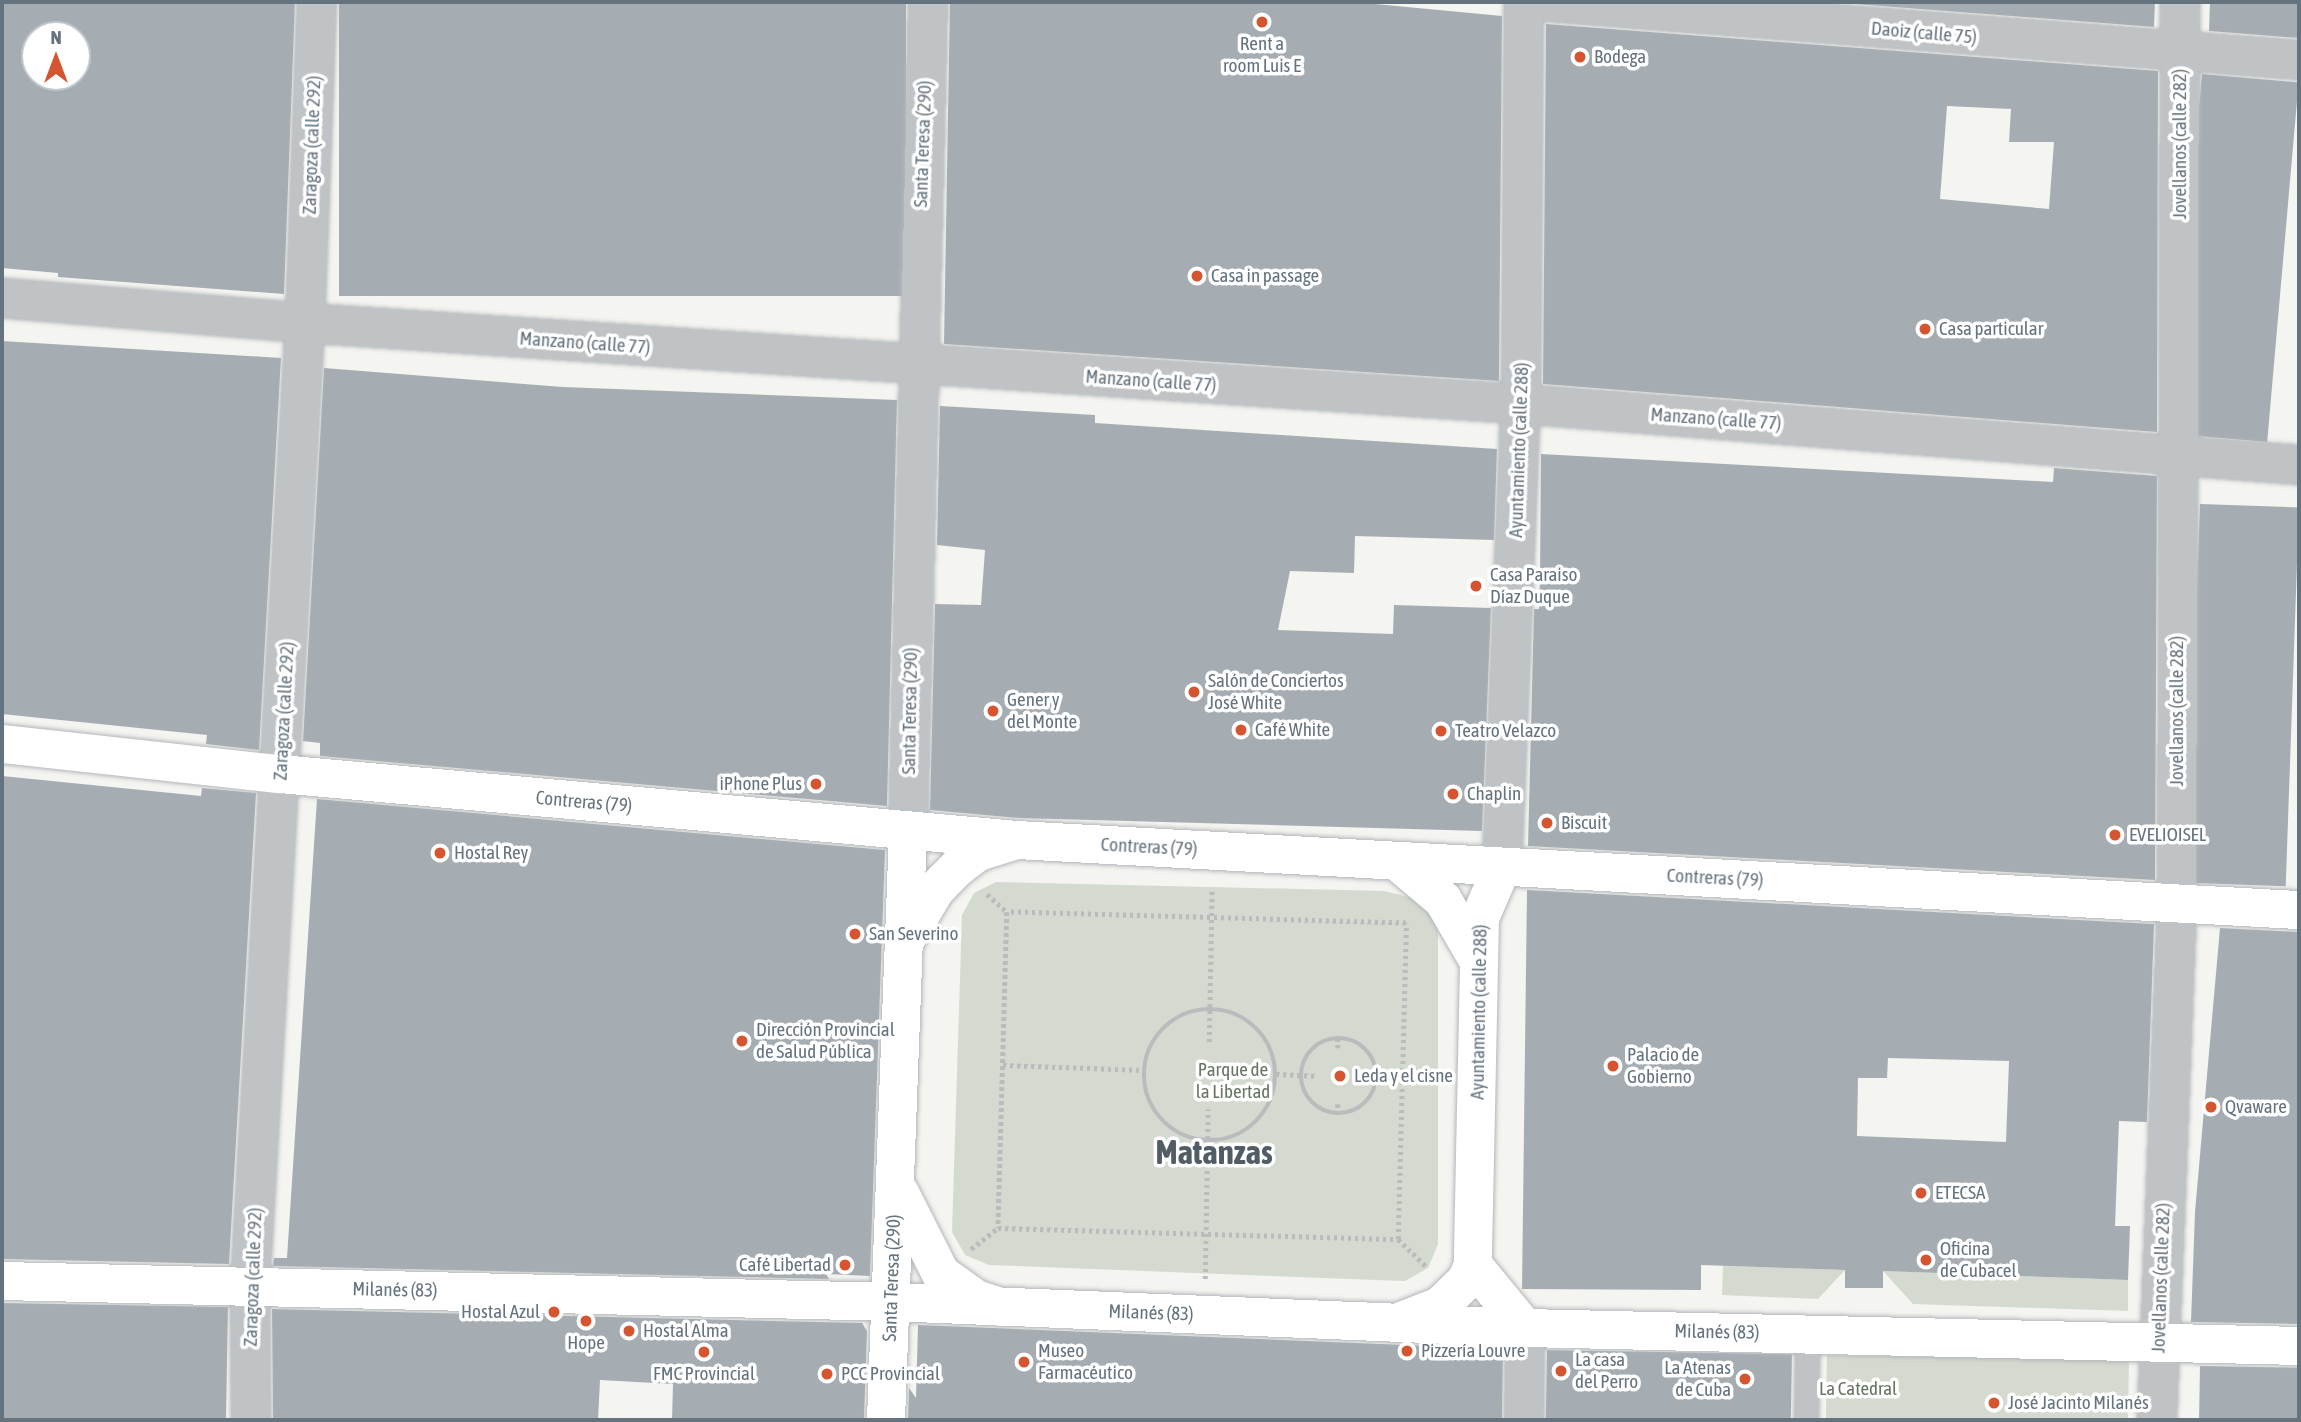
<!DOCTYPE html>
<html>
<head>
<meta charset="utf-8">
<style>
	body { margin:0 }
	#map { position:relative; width:2301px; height:1422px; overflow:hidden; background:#f4f4f0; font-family:"Asap Condensed",sans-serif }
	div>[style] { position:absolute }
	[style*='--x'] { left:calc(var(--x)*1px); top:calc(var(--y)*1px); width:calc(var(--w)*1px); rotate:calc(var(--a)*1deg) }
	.green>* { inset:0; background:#d5dad1; transform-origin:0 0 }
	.building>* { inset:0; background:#a6adb2; transform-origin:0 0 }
	.path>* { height:4.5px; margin-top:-2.25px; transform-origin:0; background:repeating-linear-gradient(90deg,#b9bbbd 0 3.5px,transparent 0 7px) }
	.path>.ring { margin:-2.25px; padding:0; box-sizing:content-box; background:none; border:4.5px solid #b9bbbd; border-radius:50% }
	.roads { filter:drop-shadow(0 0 2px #b2b6ba) drop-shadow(0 0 2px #b2b6ba) }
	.lane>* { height:23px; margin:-11.5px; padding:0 11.5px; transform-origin:11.5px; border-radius:11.5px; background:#bfc3c6 }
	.street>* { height:38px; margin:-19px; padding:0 19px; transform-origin:19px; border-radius:19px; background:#bfc3c6 }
	.secondary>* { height:38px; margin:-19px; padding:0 19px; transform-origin:19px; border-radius:19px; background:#fff }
	.primary>* { height:38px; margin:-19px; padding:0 19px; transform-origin:19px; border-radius:19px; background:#fff }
	.dots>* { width:19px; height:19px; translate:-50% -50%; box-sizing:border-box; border:4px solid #fff; border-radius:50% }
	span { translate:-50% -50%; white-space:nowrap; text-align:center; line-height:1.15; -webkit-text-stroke:7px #fff; paint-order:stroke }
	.street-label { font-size:19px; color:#65737f }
	.poi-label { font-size:19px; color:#65737f }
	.left { translate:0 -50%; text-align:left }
	.right { translate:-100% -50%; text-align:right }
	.park-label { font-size:19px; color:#677663 }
	.town-label { font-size:33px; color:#525c64; font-weight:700 }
	.frame { position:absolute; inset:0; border:4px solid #65737f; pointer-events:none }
	.north { position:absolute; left:21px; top:21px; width:70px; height:70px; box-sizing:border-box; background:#fff; border:2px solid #c1c7cc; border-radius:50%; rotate:0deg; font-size:19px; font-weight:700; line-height:28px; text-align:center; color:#65737f }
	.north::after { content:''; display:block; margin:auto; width:24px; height:32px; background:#d4552f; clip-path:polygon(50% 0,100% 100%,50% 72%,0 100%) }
</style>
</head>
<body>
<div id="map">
	<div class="green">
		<div style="clip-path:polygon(996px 882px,1384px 891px,1416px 899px,1438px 922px,1438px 1244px,1428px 1268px,1405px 1281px,1376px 1280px,989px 1265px,965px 1255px,952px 1232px,962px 915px,974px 893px)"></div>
		<div style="clip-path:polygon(1723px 1266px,1845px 1270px,1818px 1299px,1722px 1295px)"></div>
		<div style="clip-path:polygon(1883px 1271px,2128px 1280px,2128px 1311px,1913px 1304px)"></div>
		<div style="left:1827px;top:1355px;width:302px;height:65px;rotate:1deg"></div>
	</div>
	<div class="building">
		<div style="clip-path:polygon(evenodd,2px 2px,295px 2px,284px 294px,58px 277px,58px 273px,2px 268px,2px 2px,35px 35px,77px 35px,77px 77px,35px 77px,35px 35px)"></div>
		<div style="left:339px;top:2px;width:567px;height:294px"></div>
		<div style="clip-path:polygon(950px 2px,1354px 2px,1502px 16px,1499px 381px,944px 344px)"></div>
		<div style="clip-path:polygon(1829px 2px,2155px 2px,2154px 27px)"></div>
		<div style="clip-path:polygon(2210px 2px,2299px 2px,2299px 38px,2209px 31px)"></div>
		<div style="clip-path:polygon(evenodd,1546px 24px,2158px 71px,2157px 432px,1543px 384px,1546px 24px,1947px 106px,2011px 109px,2009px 142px,2054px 142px,2049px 209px,1940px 199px,1947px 106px)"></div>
		<div style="left:2202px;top:74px;width:97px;height:361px;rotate:5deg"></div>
		<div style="clip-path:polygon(2px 341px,281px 358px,259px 750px,206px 744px,207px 735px,2px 714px)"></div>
		<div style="clip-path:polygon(324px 368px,563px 387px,897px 400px,887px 806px,320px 756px,320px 743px,303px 741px)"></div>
		<div style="clip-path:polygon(940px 406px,1095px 415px,1095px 423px,1497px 449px,1494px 540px,1355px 536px,1354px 573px,1290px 571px,1278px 630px,1393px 634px,1394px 605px,1491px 608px,1482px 831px,1019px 818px,930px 810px,935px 604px,981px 605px,985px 550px,937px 545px)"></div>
		<div style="clip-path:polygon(1541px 454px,2053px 482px,2054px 468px,2157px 476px,2155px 880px,1528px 846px,1534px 609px,1539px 609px,1540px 579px)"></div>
		<div style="left:2200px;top:504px;width:99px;height:379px;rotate:2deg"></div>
		<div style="clip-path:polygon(2px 776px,201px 796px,202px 788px,256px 793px,229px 1264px,2px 1259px)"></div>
		<div style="clip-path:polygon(317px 799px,885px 850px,870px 1276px,826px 1274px,829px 1279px,273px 1266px,274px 1258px,287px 1258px)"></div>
		<div style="clip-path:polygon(evenodd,1527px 890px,2154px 924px,2147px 1122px,2119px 1121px,2115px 1226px,2130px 1226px,2128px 1280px,1883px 1271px,1883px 1288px,1845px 1288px,1845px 1270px,1701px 1265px,1701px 1290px,1522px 1289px,1527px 890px,1888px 1058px,2009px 1061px,2006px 1142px,1857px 1136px,1858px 1078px,1887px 1078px,1888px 1058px)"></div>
		<div style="clip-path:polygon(2220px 928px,2299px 932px,2299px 1324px,2191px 1322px,2195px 1212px)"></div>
		<div style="left:2px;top:1303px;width:226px;height:117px;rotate:1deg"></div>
		<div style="clip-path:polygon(272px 1309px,862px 1323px,867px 1331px,864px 1420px,672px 1420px,673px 1384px,600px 1380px,598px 1420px,273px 1420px)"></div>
		<div style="clip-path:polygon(918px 1325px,1503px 1349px,1502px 1420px,908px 1420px,909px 1388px,916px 1398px)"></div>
		<div style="left:1547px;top:1350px;width:245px;height:70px;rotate:1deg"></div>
		<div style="left:2200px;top:1366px;width:99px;height:54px;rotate:1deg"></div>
	</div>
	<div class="path">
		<div style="--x:987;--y:894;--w:27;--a:42"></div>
		<div class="ring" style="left:1144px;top:1009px;width:127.5px;height:127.5px"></div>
		<div class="ring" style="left:1301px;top:1038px;width:71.5px;height:71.5px"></div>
		<div style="--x:1338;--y:1038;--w:10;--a:90"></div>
		<div style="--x:1209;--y:1042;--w:152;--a:-88.9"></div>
		<div style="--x:1003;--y:1065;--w:140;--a:2"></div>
		<div style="--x:1276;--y:1074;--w:42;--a:2.7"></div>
		<div style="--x:1359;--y:1077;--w:82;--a:2.1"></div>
		<div style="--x:1338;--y:1104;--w:11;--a:90"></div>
		<div style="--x:1398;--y:1239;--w:40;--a:44"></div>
		<div style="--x:971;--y:1249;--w:34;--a:-38"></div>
		<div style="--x:998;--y:1228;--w:400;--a:1.6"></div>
		<div style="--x:1398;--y:1239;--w:316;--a:-88.5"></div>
		<div style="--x:1406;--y:923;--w:399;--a:-178.4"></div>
		<div style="--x:1007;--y:912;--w:316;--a:91.6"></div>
		<div style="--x:1205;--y:1279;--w:170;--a:-89"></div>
	</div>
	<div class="roads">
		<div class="lane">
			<div style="--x:1806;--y:1420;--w:67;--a:-89.1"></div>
		</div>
		<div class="street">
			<div style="--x:1548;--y:2;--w:753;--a:4.42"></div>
			<div style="--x:2;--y:298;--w:304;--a:4.7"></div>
			<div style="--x:305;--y:323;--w:1219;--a:3.81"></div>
			<div style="--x:1521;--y:404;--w:780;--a:4.48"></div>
			<div style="--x:908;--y:832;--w:830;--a:-88.62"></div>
			<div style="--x:1502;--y:867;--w:463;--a:-87.7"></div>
			<div style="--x:1521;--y:404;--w:402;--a:-89.6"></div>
			<div style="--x:251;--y:1420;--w:133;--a:-90.4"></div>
			<div style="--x:250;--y:1287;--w:966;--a:-86.73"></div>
			<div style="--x:305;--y:323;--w:321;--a:-87.9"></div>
			<div style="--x:1524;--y:1420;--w:92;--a:-89.4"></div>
			<div style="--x:2157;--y:1420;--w:517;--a:-87.78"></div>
			<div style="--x:2177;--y:903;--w:901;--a:-89.81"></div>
		</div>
		<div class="secondary">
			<div style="--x:1398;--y:862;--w:59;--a:40.2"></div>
			<div style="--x:1443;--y:900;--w:69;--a:59.7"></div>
			<div style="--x:1502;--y:867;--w:56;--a:113.3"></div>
			<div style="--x:1480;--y:918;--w:347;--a:91.2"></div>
			<div style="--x:1473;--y:1265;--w:82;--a:50.5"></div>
			<div style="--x:906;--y:939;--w:58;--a:-59"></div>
			<div style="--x:936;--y:889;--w:31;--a:-45"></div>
			<div style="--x:958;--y:867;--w:25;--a:-37"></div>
			<div style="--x:978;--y:852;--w:41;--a:-17.1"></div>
			<div style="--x:900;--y:1193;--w:91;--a:63.2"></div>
			<div style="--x:941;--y:1274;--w:43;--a:35.5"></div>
			<div style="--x:976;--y:1299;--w:26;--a:18"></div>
			<div style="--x:1399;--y:1322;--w:44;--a:-21.3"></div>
			<div style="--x:1440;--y:1306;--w:36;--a:-44"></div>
			<div style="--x:1466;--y:1281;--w:17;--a:-66"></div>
			<div style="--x:886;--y:1420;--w:588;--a:-87.86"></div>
		</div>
		<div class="primary">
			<div style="--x:2;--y:744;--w:280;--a:6.2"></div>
			<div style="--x:280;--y:774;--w:740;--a:5.12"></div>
			<div style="--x:1017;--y:840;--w:1284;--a:3.13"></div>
			<div style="--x:2;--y:1281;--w:889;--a:1.35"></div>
			<div style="--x:891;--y:1302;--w:635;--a:2.35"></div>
			<div style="--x:1525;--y:1328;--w:774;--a:1.33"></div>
		</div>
	</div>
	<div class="dots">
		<div style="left:1262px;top:22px;background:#d4552f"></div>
		<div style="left:1580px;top:57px;background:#d4552f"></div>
		<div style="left:1197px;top:276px;background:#d4552f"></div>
		<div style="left:1925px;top:329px;background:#d4552f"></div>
		<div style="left:1476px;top:586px;background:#d4552f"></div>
		<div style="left:1194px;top:692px;background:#d4552f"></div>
		<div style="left:993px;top:711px;background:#d4552f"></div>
		<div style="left:1241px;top:730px;background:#d4552f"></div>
		<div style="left:1441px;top:731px;background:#d4552f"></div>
		<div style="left:816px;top:784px;background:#d4552f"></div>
		<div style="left:1453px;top:794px;background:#d4552f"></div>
		<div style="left:1547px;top:823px;background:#d4552f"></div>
		<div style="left:2115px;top:835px;background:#d4552f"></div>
		<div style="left:440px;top:853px;background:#d4552f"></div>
		<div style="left:855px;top:934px;background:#d4552f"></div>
		<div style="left:742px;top:1041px;background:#d4552f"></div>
		<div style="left:1613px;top:1066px;background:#d4552f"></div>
		<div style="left:1340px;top:1076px;background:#d4552f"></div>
		<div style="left:2211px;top:1107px;background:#d4552f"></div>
		<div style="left:1921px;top:1193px;background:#d4552f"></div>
		<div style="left:1926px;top:1260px;background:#d4552f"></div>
		<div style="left:845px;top:1265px;background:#d4552f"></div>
		<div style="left:554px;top:1312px;background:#d4552f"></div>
		<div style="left:586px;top:1321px;background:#d4552f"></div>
		<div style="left:629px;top:1331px;background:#d4552f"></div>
		<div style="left:1407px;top:1351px;background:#d4552f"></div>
		<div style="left:704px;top:1352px;background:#d4552f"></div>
		<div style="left:1024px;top:1362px;background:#d4552f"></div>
		<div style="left:1561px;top:1371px;background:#d4552f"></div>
		<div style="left:827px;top:1374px;background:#d4552f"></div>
		<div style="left:1745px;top:1379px;background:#d4552f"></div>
		<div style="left:1994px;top:1403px;background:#d4552f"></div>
	</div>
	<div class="street-label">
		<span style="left:1924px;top:33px;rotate:5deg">Daoiz (calle 75)</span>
		<span style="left:923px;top:144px;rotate:-88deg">Santa Teresa (290)</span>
		<span style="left:2180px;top:144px;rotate:-90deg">Jovellanos (calle 282)</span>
		<span style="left:312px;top:145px;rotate:-88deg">Zaragoza (calle 292)</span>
		<span style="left:585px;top:343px;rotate:4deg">Manzano (calle 77)</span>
		<span style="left:1151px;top:381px;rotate:4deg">Manzano (calle 77)</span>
		<span style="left:1716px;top:419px;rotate:4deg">Manzano (calle 77)</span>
		<span style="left:1519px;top:450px;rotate:-88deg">Ayuntamiento (calle 288)</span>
		<span style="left:284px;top:711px;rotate:-87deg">Zaragoza (calle 292)</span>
		<span style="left:910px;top:711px;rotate:-89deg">Santa Teresa (290)</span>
		<span style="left:2177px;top:711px;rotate:-90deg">Jovellanos (calle 282)</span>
		<span style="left:584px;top:802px;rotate:5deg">Contreras (79)</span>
		<span style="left:1149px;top:847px;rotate:3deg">Contreras (79)</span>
		<span style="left:1715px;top:878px;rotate:3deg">Contreras (79)</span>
		<span style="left:1479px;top:1012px;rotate:-89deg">Ayuntamiento (calle 288)</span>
		<span style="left:253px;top:1277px;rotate:-88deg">Zaragoza (calle 292)</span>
		<span style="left:892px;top:1278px;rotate:-88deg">Santa Teresa (290)</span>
		<span style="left:2161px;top:1278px;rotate:-88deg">Jovellanos (calle 282)</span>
		<span style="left:395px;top:1290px;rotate:1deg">Milanés (83)</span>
		<span style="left:1151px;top:1313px;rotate:2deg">Milanés (83)</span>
		<span style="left:1717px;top:1332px;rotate:1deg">Milanés (83)</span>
	</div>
	<div class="poi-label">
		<span style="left:1262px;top:55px">Rent a<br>room Luis E</span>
		<span class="left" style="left:1594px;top:57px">Bodega</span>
		<span class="left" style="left:1211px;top:276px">Casa in passage</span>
		<span class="left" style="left:1939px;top:329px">Casa particular</span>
		<span class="left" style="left:1490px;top:586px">Casa Paraiso<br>Díaz Duque</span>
		<span class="left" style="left:1208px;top:692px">Salón de Conciertos<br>José White</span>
		<span class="left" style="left:1007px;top:711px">Gener y<br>del Monte</span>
		<span class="left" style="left:1255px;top:730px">Café White</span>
		<span class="left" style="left:1455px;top:731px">Teatro Velazco</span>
		<span class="right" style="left:802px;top:784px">iPhone Plus</span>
		<span class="left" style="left:1467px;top:794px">Chaplin</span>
		<span class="left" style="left:1561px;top:823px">Biscuit</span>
		<span class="left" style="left:2129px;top:835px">EVELIOISEL</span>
		<span class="left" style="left:454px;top:853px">Hostal Rey</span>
		<span class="left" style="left:869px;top:934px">San Severino</span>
		<span class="left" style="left:756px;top:1041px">Dirección Provincial<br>de Salud Pública</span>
		<span class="left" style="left:1627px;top:1066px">Palacio de<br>Gobierno</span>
		<span class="left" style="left:1354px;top:1076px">Leda y el cisne</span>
		<span class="left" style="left:2225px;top:1107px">Qvaware</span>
		<span class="left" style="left:1935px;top:1193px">ETECSA</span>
		<span class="left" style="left:1940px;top:1260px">Oficina<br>de Cubacel</span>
		<span class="right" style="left:831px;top:1265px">Café Libertad</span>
		<span class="right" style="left:540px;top:1312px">Hostal Azul</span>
		<span class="left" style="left:643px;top:1331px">Hostal Alma</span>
		<span style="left:586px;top:1343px">Hope</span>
		<span class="left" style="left:1038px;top:1362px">Museo<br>Farmacéutico</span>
		<span class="left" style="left:1421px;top:1351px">Pizzería Louvre</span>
		<span class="left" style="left:1575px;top:1371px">La casa<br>del Perro</span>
		<span class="right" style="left:1731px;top:1379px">La Atenas<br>de Cuba</span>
		<span style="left:704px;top:1374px">FMC Provincial</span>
		<span class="left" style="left:841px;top:1374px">PCC Provincial</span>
		<span class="left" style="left:2008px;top:1403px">José Jacinto Milanés</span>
	</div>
	<div class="park-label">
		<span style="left:1233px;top:1081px">Parque de<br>la Libertad</span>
		<span style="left:1858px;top:1389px">La Catedral</span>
	</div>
	<div class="town-label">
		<span style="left:1214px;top:1153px">Matanzas</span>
	</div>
	<div class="frame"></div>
	<div class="north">N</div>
</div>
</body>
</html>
